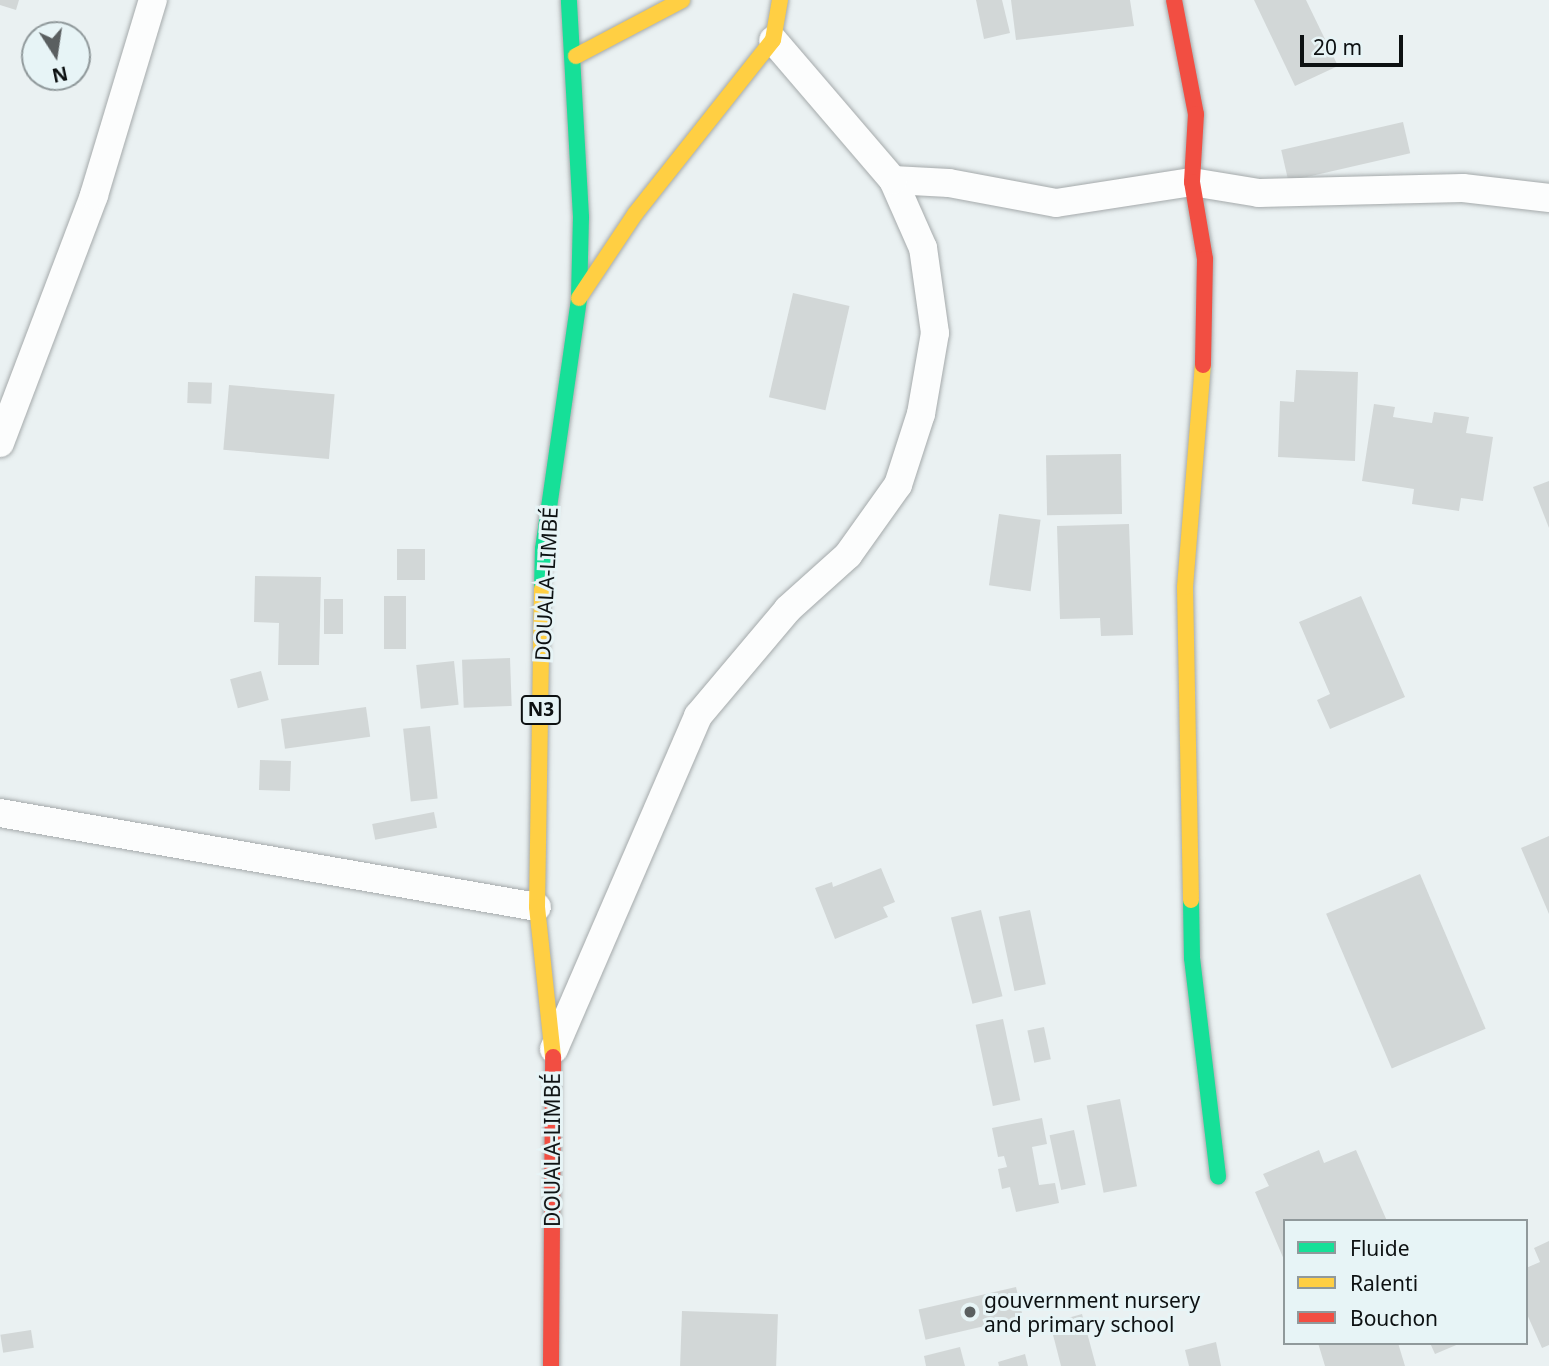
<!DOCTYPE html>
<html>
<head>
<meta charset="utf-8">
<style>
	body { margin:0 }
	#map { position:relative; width:1549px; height:1366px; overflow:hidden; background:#eaf1f2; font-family:"Noto Sans",sans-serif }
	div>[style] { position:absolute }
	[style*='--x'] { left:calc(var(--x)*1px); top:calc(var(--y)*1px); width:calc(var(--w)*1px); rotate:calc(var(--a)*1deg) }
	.building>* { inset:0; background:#d2d7d7; transform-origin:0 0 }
	.roads { filter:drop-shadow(0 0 2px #a5aaab) drop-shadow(0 0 2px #a5aaab) }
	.street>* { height:28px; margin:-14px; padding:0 14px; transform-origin:14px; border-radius:14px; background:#fcfdfd }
	.fast>* { height:16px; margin:-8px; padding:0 8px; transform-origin:8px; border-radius:8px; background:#16e098 }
	.slow>* { height:16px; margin:-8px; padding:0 8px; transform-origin:8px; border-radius:8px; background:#ffcf43 }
	.jam>* { height:16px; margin:-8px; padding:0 8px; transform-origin:8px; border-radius:8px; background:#f24e42 }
	.dots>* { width:19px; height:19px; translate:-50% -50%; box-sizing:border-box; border:4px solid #e7f4f6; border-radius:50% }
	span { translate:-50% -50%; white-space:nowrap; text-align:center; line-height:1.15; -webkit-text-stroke:6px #e7f4f6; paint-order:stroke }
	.shield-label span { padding:2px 5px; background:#e7f4f6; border:2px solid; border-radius:5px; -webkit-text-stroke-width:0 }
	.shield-label { font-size:19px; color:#0d1112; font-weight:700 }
	.street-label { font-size:21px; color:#0d1112 }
	.poi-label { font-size:21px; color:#0d1112 }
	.left { translate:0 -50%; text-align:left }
	.legend { position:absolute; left:1283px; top:1219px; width:245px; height:126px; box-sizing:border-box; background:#e7f4f6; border:2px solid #90999b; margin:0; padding:9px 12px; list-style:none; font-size:21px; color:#0d1112 }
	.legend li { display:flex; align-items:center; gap:14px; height:35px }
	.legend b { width:35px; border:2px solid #90999b }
	.north { position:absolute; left:21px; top:21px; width:70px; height:70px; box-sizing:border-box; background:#e7f4f6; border:2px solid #90999b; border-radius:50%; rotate:168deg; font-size:19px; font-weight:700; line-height:28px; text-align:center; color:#0d1112 }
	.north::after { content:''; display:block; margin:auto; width:24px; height:32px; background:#5a5f60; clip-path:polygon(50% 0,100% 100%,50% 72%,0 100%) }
	.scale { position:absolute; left:1300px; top:35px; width:103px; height:32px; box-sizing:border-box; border:4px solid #0d1112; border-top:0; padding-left:9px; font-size:21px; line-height:24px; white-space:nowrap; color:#0d1112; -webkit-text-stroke:5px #e7f4f6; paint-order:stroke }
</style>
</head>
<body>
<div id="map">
	<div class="building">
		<div style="clip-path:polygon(0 0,19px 0,16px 10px,0 5px)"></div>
		<div style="clip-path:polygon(976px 0,1002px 0,1010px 33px,984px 39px)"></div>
		<div style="clip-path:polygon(1011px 0,1130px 0,1134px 26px,1016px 40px)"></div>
		<div style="clip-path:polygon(1254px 0,1306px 0,1338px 66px,1295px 86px)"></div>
		<div style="left:1403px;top:122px;width:32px;height:125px;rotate:77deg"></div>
		<div style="left:793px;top:293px;width:58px;height:107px;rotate:13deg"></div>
		<div style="clip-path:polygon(1296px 370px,1358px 372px,1355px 461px,1278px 457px,1280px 401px,1294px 402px)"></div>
		<div style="left:188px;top:382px;width:24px;height:21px;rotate:2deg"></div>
		<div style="left:229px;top:385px;width:106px;height:65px;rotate:5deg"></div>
		<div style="clip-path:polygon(1374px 404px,1395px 407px,1393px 417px,1432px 423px,1434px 412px,1469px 417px,1466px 433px,1493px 437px,1483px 501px,1461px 498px,1459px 511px,1412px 504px,1414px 489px,1362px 481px)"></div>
		<div style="left:1121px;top:454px;width:60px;height:75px;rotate:89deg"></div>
		<div style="clip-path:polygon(1549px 481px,1549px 528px,1533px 487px)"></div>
		<div style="left:999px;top:514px;width:42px;height:72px;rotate:8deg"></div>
		<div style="clip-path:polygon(1129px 524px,1133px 635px,1101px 636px,1100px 618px,1060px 619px,1057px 526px)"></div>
		<div style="left:397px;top:549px;width:28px;height:31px"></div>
		<div style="clip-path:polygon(255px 576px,321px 577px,319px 665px,278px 665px,279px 623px,254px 622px)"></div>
		<div style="left:384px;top:596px;width:22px;height:53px"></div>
		<div style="clip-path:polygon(1361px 596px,1405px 697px,1330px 729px,1317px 700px,1330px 694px,1299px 622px)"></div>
		<div style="left:324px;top:599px;width:19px;height:35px"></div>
		<div style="left:510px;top:658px;width:48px;height:48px;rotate:88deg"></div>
		<div style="left:454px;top:661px;width:44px;height:38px;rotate:84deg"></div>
		<div style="left:261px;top:671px;width:30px;height:32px;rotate:75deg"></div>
		<div style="left:366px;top:707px;width:30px;height:86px;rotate:82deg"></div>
		<div style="left:430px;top:726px;width:73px;height:27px;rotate:84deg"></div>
		<div style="left:260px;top:760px;width:31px;height:30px;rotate:2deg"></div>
		<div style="left:434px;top:812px;width:16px;height:63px;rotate:79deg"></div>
		<div style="clip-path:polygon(1549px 836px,1549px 914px,1521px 848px)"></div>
		<div style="clip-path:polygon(881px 868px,895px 902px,883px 907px,888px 917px,835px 939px,815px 888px,832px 882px,833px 887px)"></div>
		<div style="left:1420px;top:874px;width:168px;height:102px;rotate:67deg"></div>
		<div style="left:981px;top:910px;width:89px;height:31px;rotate:76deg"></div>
		<div style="left:1030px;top:910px;width:76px;height:32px;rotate:78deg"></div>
		<div style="left:1003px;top:1019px;width:83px;height:28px;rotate:78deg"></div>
		<div style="left:1044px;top:1027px;width:33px;height:17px;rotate:78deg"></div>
		<div style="left:1120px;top:1099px;width:89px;height:34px;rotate:79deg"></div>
		<div style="clip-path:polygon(1042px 1118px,1047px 1144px,1032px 1147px,1039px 1185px,1055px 1183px,1059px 1203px,1016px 1212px,1010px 1187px,1002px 1189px,998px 1169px,1007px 1167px,1004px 1156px,998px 1157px,992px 1128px)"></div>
		<div style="left:1074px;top:1130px;width:56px;height:25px;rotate:78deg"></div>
		<div style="clip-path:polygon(1319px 1150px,1324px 1163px,1356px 1150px,1387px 1221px,1285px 1221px,1285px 1262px,1255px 1192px,1269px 1186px,1263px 1174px)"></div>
		<div style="clip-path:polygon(1549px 1241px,1549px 1345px,1542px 1348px,1526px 1312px,1526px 1268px,1540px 1262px,1534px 1248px)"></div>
		<div style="left:1016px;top:1287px;width:31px;height:100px;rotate:77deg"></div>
		<div style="left:682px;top:1311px;width:96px;height:55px;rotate:2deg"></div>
		<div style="clip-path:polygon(1082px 1314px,1096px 1366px,1061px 1366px,1050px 1323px)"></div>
		<div style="left:31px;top:1330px;width:18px;height:31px;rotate:81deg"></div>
		<div style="clip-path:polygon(1216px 1342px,1221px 1366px,1189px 1366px,1185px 1350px)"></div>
		<div style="clip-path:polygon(1318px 1343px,1398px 1343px,1405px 1366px,1325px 1366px)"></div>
		<div style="clip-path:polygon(1430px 1343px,1461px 1343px,1435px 1354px)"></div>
		<div style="clip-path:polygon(960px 1347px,965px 1366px,926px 1366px,924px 1356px)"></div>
		<div style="clip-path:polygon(1025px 1354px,1028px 1366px,999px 1366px,998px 1362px)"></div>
	</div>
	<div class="roads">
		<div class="street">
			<div style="--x:893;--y:180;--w:56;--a:3.1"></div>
			<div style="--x:949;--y:183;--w:109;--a:10.6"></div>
			<div style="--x:1056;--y:203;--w:138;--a:-8.8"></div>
			<div style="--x:1192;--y:182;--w:68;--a:9.3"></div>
			<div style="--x:1259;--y:193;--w:204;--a:-1.4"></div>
			<div style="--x:1463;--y:188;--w:87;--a:6.6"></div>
			<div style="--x:0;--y:443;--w:265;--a:-69.2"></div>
			<div style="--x:94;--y:195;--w:204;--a:-73.2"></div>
			<div style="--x:0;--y:813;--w:545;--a:9.93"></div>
			<div style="--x:554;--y:1049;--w:363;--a:-66.6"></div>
			<div style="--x:698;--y:716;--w:140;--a:-49.9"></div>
			<div style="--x:788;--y:609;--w:81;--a:-42"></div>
			<div style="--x:848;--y:555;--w:86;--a:-54.5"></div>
			<div style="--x:898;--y:485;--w:75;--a:-72.1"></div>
			<div style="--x:921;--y:414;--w:82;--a:-80.2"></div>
			<div style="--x:935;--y:333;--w:86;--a:-98"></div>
			<div style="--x:923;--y:248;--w:74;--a:-113.8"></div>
			<div style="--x:893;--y:180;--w:184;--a:-130.6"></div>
		</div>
		<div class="fast">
			<div style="--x:542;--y:589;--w:40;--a:-88.6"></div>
			<div style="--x:543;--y:549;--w:254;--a:-81.8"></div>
			<div style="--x:579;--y:298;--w:81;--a:-88.6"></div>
			<div style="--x:581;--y:217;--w:217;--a:-93.2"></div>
			<div style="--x:1191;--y:900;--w:58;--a:89"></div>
			<div style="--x:1192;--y:958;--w:220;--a:83.2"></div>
		</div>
		<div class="slow">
			<div style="--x:576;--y:56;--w:120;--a:-27.8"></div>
			<div style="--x:579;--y:298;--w:101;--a:-56.3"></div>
			<div style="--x:635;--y:214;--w:222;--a:-51.6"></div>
			<div style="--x:773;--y:40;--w:41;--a:-80.1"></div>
			<div style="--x:542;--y:589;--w:318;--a:90.9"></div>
			<div style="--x:537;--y:907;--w:151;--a:83.9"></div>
			<div style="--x:1191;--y:900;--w:313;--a:-91.1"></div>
			<div style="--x:1185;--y:587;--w:223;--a:-85.4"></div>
		</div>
		<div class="jam">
			<div style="--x:1174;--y:0;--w:116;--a:79.1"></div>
			<div style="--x:1196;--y:114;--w:68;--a:93.4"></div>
			<div style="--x:1192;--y:182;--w:78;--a:80.4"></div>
			<div style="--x:1205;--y:259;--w:106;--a:91.1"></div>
			<div style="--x:551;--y:1366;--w:309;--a:-89.6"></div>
		</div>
	</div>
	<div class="dots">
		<div style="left:970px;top:1312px;background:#5a5f60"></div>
	</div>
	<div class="shield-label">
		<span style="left:541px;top:710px">N3</span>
	</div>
	<div class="street-label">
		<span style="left:546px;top:584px;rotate:-87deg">DOUALA-LIMBÉ</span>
		<span style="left:552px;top:1150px;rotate:-90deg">DOUALA-LIMBÉ</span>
	</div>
	<div class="poi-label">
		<span class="left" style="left:984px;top:1312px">gouvernment nursery<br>and primary school</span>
	</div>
	<ul class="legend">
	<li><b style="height:9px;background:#16e098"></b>Fluide</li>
	<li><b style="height:9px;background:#ffcf43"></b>Ralenti</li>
	<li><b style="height:9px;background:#f24e42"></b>Bouchon</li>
	</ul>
	<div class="north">N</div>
	<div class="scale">20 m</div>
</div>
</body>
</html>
